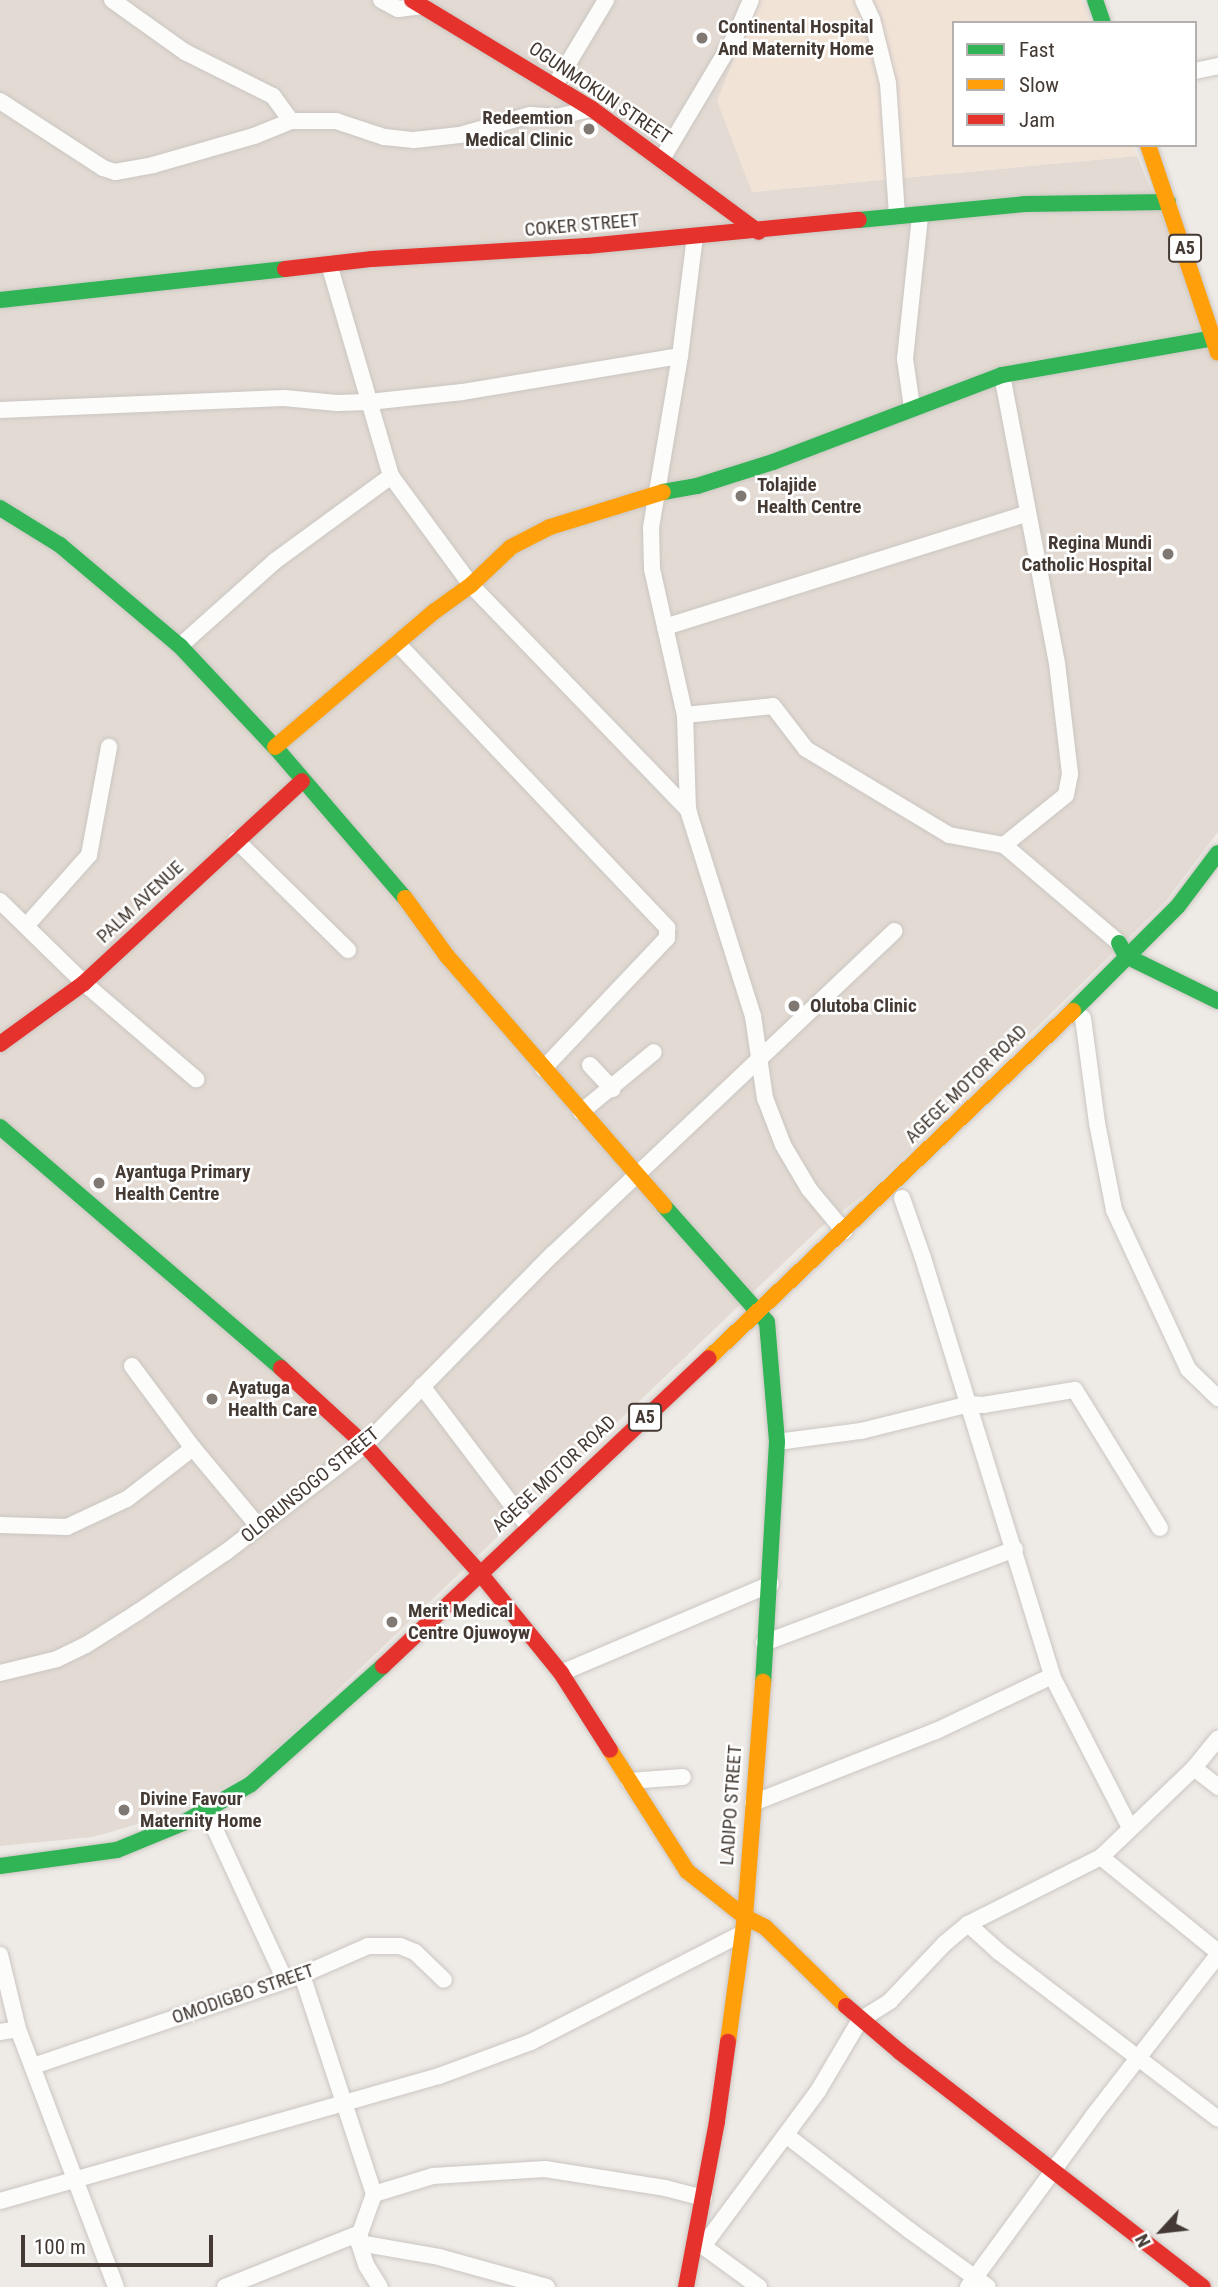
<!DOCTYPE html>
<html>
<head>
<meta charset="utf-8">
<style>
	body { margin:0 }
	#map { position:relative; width:1218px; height:2287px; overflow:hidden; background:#eeeae6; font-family:"Roboto Condensed",sans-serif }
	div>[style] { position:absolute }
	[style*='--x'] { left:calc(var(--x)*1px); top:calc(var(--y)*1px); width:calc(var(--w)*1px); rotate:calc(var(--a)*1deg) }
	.residential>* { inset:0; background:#e3dbd3 }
	.commercial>* { inset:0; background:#f2e3d7 }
	.roads { filter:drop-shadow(0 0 2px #cbc6c2) drop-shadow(0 0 2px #cbc6c2) }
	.street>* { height:16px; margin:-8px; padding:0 8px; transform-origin:8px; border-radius:8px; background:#fcfcfb }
	.fast>* { height:16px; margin:-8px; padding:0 8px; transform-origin:8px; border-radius:8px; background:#30b455 }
	.slow>* { height:16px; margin:-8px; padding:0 8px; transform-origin:8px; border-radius:8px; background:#ff9f0a }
	.jam>* { height:16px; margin:-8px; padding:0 8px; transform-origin:8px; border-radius:8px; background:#e5322d }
	.dots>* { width:19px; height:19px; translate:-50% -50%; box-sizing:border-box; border:4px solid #fff; border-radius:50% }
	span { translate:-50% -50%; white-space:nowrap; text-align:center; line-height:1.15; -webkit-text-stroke:5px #fff; paint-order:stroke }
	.shield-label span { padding:2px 5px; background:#fff; border:2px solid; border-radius:5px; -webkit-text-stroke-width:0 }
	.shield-label { font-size:18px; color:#443a33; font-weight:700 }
	.poi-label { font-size:19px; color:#443a33; font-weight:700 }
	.left { translate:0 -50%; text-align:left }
	.right { translate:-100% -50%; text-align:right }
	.street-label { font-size:19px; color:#443a33 }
	.legend { position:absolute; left:952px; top:21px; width:245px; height:126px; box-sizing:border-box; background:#fff; border:2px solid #b4b0ad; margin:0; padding:9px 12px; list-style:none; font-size:21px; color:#443a33 }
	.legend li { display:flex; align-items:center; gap:14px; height:35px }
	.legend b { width:35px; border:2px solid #b4b0ad }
	.north { position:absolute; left:1127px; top:2196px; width:70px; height:70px; -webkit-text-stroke:5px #fff; paint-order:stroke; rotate:243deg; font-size:19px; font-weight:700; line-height:28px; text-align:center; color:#443a33 }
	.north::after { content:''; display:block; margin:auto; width:24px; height:32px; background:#443a33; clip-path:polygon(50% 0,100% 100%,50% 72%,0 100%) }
	.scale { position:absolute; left:21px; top:2235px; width:192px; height:32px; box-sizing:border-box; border:4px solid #443a33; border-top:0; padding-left:9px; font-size:21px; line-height:24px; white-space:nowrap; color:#443a33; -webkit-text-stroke:5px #fff; paint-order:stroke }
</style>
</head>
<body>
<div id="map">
	<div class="residential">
		<div style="clip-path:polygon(0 0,757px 0,752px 192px,1137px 156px,1204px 317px,1218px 363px,1218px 832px,1165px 902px,870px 1190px,820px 1228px,252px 1772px,176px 1813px,93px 1837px,0 1846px)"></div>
	</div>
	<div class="commercial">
		<div style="clip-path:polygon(757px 0,1083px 0,1091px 23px,954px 23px,954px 145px,1133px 145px,1137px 156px,752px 192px,717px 101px)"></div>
	</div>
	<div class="roads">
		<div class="street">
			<div style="--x:112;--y:0;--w:90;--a:35.5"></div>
			<div style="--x:185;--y:52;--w:98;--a:26.6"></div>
			<div style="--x:273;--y:96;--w:31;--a:54"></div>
			<div style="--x:381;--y:0;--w:19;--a:28"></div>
			<div style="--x:398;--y:9;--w:23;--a:-7"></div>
			<div style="--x:421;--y:6;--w:4;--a:-90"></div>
			<div style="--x:863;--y:0;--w:21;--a:65"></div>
			<div style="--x:872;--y:19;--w:66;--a:76"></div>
			<div style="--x:888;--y:83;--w:133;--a:86.1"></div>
			<div style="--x:1195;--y:71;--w:24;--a:-12"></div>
			<div style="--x:555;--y:85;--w:99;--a:-59"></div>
			<div style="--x:0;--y:101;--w:123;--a:33"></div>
			<div style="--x:103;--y:168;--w:13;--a:18"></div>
			<div style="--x:115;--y:172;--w:39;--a:-10"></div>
			<div style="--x:153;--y:165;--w:105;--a:-16"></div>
			<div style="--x:254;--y:136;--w:40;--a:-22"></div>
			<div style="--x:291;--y:121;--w:45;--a:0"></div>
			<div style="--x:336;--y:121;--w:51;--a:18.4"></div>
			<div style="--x:384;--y:137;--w:30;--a:6"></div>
			<div style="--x:414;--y:140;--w:46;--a:-6.2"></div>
			<div style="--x:460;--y:135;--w:73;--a:-15.9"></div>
			<div style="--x:530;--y:115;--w:26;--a:4"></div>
			<div style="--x:556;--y:117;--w:37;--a:-13"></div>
			<div style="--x:662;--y:159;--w:144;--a:-59.2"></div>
			<div style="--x:736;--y:35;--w:38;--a:-67"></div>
			<div style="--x:695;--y:236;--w:121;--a:97.1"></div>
			<div style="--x:680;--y:356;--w:174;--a:99.6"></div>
			<div style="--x:651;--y:528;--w:41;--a:88.6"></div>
			<div style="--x:652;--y:569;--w:150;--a:77.3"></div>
			<div style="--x:685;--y:715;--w:95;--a:88.2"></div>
			<div style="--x:688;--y:810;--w:216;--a:72.5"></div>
			<div style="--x:753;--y:1016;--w:83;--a:81.7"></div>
			<div style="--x:765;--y:1098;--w:50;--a:69"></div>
			<div style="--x:783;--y:1145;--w:51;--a:59.4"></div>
			<div style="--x:809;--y:1189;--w:55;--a:50.2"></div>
			<div style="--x:329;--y:264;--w:221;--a:73.7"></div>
			<div style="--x:391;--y:476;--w:135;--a:53.7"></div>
			<div style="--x:471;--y:585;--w:313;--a:46"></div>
			<div style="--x:1002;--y:375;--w:293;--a:79.2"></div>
			<div style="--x:1057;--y:663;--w:112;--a:83.3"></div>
			<div style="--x:1070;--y:774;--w:21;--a:101"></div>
			<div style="--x:1066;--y:795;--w:80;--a:141.1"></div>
			<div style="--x:912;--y:407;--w:49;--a:-98.3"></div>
			<div style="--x:905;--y:359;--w:144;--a:-84"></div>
			<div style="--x:0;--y:410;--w:284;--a:-2.4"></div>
			<div style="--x:284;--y:398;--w:53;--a:5.4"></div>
			<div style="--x:337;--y:403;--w:32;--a:-2"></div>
			<div style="--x:369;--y:402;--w:94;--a:-6.1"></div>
			<div style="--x:462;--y:392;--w:221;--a:-9.4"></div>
			<div style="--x:665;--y:627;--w:380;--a:-17.4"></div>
			<div style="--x:397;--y:643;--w:393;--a:46.5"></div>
			<div style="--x:667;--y:928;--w:10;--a:90"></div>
			<div style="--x:667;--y:938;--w:180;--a:133.4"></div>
			<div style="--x:180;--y:646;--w:127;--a:-41.8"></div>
			<div style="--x:275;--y:561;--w:144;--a:-36.2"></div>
			<div style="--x:685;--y:715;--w:88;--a:-5.8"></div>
			<div style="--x:773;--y:706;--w:54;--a:52.5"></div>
			<div style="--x:806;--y:749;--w:167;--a:31"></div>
			<div style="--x:949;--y:835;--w:56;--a:10.3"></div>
			<div style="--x:1004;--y:845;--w:151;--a:40.4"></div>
			<div style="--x:236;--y:840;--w:157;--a:44.5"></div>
			<div style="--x:0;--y:901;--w:117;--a:44.3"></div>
			<div style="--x:84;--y:983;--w:148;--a:40.6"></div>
			<div style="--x:26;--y:926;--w:95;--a:-48.4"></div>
			<div style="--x:89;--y:855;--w:110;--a:-79.5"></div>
			<div style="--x:1083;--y:1018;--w:106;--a:82.4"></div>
			<div style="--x:1097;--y:1123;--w:89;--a:78.9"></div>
			<div style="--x:1114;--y:1210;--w:175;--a:65"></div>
			<div style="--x:1188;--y:1369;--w:42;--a:44"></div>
			<div style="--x:590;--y:1065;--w:33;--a:47"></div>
			<div style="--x:581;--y:1112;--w:94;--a:-39.4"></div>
			<div style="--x:902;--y:1198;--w:64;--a:70.7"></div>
			<div style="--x:923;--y:1258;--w:437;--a:72.8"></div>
			<div style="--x:1052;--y:1676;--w:171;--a:62.8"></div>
			<div style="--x:132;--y:1366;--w:102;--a:53.4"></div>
			<div style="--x:193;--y:1448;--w:103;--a:50.1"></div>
			<div style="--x:422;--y:1386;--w:176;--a:52.9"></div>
			<div style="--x:777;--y:1442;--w:85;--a:-7.5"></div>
			<div style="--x:861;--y:1431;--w:111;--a:-14"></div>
			<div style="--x:969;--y:1404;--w:14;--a:4"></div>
			<div style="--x:983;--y:1405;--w:93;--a:-9.3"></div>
			<div style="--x:1075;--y:1390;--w:162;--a:58.4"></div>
			<div style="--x:0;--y:1525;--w:67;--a:1.7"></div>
			<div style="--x:67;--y:1527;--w:66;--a:-25"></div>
			<div style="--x:127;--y:1499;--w:83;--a:-37.7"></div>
			<div style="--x:764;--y:1643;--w:268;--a:-20.5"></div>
			<div style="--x:0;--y:1673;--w:59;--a:-13.8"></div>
			<div style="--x:57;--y:1659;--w:32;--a:-26"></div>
			<div style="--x:86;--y:1645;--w:62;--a:-32.4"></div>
			<div style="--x:138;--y:1612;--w:107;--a:-34.3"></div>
			<div style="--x:226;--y:1552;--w:175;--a:-37.6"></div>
			<div style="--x:365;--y:1445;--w:268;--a:-45.5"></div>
			<div style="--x:553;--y:1254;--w:470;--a:-43.4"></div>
			<div style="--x:561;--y:1673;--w:228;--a:-23"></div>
			<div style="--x:1194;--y:1768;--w:31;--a:38"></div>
			<div style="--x:629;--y:1781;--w:54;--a:-4.2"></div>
			<div style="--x:753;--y:1803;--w:197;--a:-21.5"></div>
			<div style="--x:936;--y:1731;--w:128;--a:-25.4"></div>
			<div style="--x:212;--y:1823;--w:173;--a:65.1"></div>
			<div style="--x:1101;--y:1857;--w:151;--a:39.1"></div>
			<div style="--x:968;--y:1924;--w:42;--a:42.1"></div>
			<div style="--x:999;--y:1952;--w:275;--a:37.3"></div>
			<div style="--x:0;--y:1955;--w:76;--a:76.3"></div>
			<div style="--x:18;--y:2029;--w:276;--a:69.2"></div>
			<div style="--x:302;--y:1975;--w:231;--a:71.8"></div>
			<div style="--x:374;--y:2194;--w:41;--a:109.7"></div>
			<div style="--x:360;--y:2233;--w:10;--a:96"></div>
			<div style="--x:359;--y:2243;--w:23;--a:72"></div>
			<div style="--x:366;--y:2265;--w:26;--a:58"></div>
			<div style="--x:0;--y:2032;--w:18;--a:-9"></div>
			<div style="--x:33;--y:2066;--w:284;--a:-18.7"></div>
			<div style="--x:302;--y:1975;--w:72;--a:-23.7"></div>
			<div style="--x:368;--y:1946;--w:32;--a:0"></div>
			<div style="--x:400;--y:1946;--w:16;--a:22"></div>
			<div style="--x:415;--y:1952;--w:40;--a:44"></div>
			<div style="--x:786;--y:2135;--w:155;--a:37.7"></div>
			<div style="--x:909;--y:2230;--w:97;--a:35.8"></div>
			<div style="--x:374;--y:2194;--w:62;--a:-17"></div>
			<div style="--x:433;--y:2176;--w:112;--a:-3.6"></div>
			<div style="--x:545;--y:2169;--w:121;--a:9"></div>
			<div style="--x:665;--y:2188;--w:40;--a:14.4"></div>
			<div style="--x:0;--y:2201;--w:456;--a:-15.9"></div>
			<div style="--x:439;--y:2076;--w:98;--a:-20.3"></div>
			<div style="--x:531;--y:2042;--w:236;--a:-27.2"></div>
			<div style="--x:696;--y:2241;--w:78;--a:36.1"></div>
			<div style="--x:359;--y:2243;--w:81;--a:9.9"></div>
			<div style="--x:439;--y:2257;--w:112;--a:15.5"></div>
			<div style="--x:704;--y:2245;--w:192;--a:-53.5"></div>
			<div style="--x:818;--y:2091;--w:82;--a:-59.4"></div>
			<div style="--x:860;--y:2020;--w:36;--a:-32"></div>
			<div style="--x:890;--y:2001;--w:79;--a:-46.5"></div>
			<div style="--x:944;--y:1944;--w:31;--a:-40"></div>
			<div style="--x:968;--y:1924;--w:149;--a:-26.7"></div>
			<div style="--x:1101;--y:1857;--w:129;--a:-43.7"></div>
			<div style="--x:1194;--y:1768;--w:38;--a:-51"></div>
			<div style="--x:225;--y:2287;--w:145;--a:-21.8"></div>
			<div style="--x:968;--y:2287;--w:212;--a:-53.8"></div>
			<div style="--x:1093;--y:2116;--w:204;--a:-52.2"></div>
		</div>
		<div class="fast">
			<div style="--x:1095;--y:0;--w:24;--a:71"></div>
			<div style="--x:859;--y:220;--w:166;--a:-5.5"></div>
			<div style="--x:1024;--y:204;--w:144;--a:-0.8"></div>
			<div style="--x:0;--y:300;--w:287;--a:-6.2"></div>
			<div style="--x:663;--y:492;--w:35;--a:-10"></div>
			<div style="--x:697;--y:486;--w:80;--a:-17.5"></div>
			<div style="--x:773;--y:462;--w:245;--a:-20.8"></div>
			<div style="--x:1002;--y:375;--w:214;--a:-9.9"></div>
			<div style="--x:0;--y:508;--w:70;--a:31.7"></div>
			<div style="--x:60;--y:545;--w:157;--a:40.1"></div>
			<div style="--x:180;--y:646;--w:139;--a:46.8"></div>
			<div style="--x:275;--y:747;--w:199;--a:49.3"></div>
			<div style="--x:1119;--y:943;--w:15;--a:62"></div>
			<div style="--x:1126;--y:956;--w:102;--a:26.1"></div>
			<div style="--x:1073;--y:1011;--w:148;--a:-45"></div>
			<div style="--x:1178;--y:906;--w:66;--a:-53"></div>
			<div style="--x:0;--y:1127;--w:370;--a:40.6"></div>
			<div style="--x:664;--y:1206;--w:155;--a:48.4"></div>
			<div style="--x:767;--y:1322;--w:120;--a:85.2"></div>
			<div style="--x:777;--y:1442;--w:240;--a:93.3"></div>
			<div style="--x:0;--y:1866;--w:118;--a:-7.8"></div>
			<div style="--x:117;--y:1850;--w:71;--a:-22.2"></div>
			<div style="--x:183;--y:1823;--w:78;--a:-29.8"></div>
			<div style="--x:251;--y:1784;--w:177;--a:-41.8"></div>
		</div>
		<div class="slow">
			<div style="--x:1148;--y:145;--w:219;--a:71.4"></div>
			<div style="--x:275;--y:747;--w:210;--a:-40.4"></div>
			<div style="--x:435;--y:611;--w:44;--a:-35.8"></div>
			<div style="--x:471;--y:585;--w:55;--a:-43.5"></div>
			<div style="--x:511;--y:547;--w:44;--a:-27.1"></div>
			<div style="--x:550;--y:527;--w:118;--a:-17.2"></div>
			<div style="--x:405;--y:898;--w:72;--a:54.1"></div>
			<div style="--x:447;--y:956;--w:331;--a:49"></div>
			<div style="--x:709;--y:1358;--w:503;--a:-43.63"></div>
			<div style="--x:610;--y:1750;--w:143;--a:57.5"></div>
			<div style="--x:687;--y:1871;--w:74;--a:38.4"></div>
			<div style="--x:745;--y:1917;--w:22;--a:27"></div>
			<div style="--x:765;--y:1927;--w:113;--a:44.3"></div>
			<div style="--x:728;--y:2042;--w:126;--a:-82.3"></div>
			<div style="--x:745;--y:1917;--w:236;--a:-85.6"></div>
		</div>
		<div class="jam">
			<div style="--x:412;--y:0;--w:210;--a:31.2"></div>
			<div style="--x:592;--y:109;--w:207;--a:36.4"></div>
			<div style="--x:285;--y:269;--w:88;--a:-6.6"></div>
			<div style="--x:372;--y:259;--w:215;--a:-3.5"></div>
			<div style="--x:587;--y:246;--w:273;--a:-5.5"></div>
			<div style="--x:0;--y:1044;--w:104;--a:-36"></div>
			<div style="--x:84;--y:983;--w:297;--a:-42.8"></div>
			<div style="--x:281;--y:1368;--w:114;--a:42.5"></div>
			<div style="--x:365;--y:1445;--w:171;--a:48.1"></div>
			<div style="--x:479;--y:1572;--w:130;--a:50.9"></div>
			<div style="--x:561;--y:1673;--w:91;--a:57.5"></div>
			<div style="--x:383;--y:1666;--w:448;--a:-43.4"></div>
			<div style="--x:846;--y:2006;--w:71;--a:40.4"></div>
			<div style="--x:900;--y:2052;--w:383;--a:37.8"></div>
			<div style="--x:686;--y:2287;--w:169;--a:-79.4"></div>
			<div style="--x:717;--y:2121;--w:80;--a:-82.1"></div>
		</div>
	</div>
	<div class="dots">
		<div style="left:702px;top:38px;background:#807872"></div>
		<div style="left:589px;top:129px;background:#807872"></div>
		<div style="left:741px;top:496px;background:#807872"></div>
		<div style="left:1168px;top:554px;background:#807872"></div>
		<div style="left:794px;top:1006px;background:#807872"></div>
		<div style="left:99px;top:1183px;background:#807872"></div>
		<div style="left:212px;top:1399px;background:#807872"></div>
		<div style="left:392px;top:1622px;background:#807872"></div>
		<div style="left:124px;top:1810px;background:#807872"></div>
	</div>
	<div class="shield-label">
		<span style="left:1185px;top:248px">A5</span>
		<span style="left:645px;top:1417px">A5</span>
	</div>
	<div class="poi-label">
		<span class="left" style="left:718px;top:38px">Continental Hospital<br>And Maternity Home</span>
		<span class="right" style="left:573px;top:129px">Redeemtion<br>Medical Clinic</span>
		<span class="left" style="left:757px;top:496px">Tolajide<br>Health Centre</span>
		<span class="right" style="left:1152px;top:554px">Regina Mundi<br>Catholic Hospital</span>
		<span class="left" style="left:810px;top:1006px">Olutoba Clinic</span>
		<span class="left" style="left:115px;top:1183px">Ayantuga Primary<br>Health Centre</span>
		<span class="left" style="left:228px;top:1399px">Ayatuga<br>Health Care</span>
		<span class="left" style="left:408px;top:1622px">Merit Medical<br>Centre Ojuwoyw</span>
		<span class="left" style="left:140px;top:1810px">Divine Favour<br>Maternity Home</span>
	</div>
	<div class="street-label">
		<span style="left:600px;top:93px;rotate:34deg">OGUNMOKUN STREET</span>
		<span style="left:582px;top:225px;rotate:-5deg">COKER STREET</span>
		<span style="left:140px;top:902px;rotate:-43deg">PALM AVENUE</span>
		<span style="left:966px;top:1084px;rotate:-44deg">AGEGE MOTOR ROAD</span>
		<span style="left:554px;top:1474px;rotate:-43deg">AGEGE MOTOR ROAD</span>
		<span style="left:310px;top:1485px;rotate:-39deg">OLORUNSOGO STREET</span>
		<span style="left:731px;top:1805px;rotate:-86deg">LADIPO STREET</span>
		<span style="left:243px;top:1994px;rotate:-19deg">OMODIGBO STREET</span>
	</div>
	<ul class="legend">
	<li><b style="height:9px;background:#30b455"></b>Fast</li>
	<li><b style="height:9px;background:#ff9f0a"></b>Slow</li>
	<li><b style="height:9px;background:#e5322d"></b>Jam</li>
	</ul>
	<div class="north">N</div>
	<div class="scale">100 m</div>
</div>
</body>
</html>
